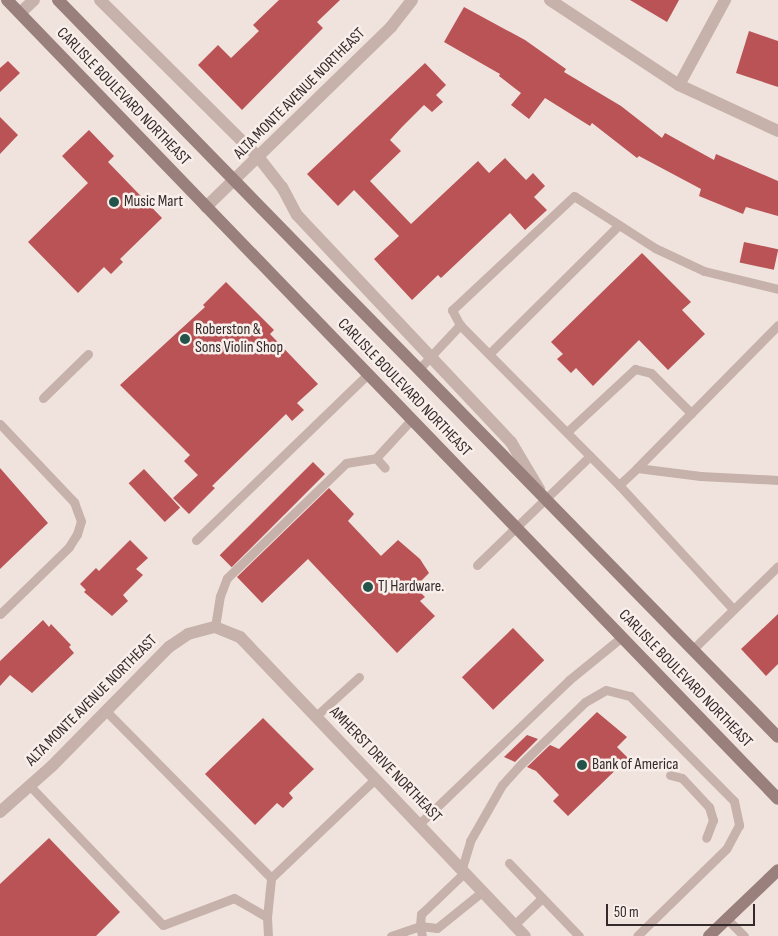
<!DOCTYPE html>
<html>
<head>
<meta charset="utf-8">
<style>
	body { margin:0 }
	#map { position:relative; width:778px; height:936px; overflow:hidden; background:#f0e3de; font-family:"Sofia Sans Condensed",sans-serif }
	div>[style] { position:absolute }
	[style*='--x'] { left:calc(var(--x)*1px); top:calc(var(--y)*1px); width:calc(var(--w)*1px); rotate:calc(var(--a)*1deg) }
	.building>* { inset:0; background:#b95355; transform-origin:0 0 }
	.service>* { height:9px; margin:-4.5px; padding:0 4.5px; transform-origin:4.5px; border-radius:4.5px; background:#c7b1ab }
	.minor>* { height:12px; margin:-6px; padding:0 6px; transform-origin:6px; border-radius:6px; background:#c7b1ab }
	.secondary>* { height:12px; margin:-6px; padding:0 6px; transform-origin:6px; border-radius:6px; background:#9a807d }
	.dots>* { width:14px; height:14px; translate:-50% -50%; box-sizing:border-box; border:2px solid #f8eeea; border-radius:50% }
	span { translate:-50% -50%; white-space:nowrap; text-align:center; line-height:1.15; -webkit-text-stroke:5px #f8eeea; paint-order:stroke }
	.street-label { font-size:16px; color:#352a2a }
	.poi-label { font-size:16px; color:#352a2a }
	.left { translate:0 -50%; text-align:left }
	.scale { position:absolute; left:606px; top:904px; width:149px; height:22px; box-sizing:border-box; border:2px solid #352a2a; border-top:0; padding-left:6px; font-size:15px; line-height:18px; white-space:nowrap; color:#352a2a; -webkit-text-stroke:4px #f8eeea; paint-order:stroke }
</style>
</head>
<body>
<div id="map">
	<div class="building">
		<div style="clip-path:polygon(279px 0,340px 0,317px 22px,323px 28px,242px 110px,198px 65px,218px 45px,231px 58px,259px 31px,253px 25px)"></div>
		<div style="clip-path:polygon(630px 0,679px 0,667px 22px)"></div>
		<div style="clip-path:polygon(464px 7px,525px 40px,566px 69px,564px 72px,621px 106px,662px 138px,665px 133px,714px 160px,716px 154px,778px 181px,778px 216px,746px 207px,743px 214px,699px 196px,701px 189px,639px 156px,637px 158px,592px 123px,590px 126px,545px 98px,529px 119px,511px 105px,521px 93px,499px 76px,500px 74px,444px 42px)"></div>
		<div style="clip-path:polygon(749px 31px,778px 41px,778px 87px,736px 73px)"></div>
		<div style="clip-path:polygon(8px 61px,20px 73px,0 92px,0 68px)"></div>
		<div style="clip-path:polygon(425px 63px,446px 85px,436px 95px,443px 102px,432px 112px,424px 105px,402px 127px,390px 140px,401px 151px,370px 181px,411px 224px,478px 161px,489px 173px,505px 158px,526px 180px,533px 173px,545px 186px,534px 197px,547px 210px,525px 230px,510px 213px,441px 278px,438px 275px,412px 300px,374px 259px,399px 236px,354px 190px,338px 206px,307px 174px)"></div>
		<div style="clip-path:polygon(0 117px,18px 135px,0 154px)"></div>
		<div style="clip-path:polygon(89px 130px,114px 156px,108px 162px,162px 218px,120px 259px,123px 262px,111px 274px,104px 267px,78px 293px,28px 242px,88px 183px,62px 156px)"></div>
		<div style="left:744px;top:242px;width:35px;height:21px;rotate:12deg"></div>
		<div style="clip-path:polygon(642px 253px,691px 302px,682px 310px,705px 334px,668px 370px,639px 340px,593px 386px,576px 368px,571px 373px,557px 359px,563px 354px,551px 342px)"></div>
		<div style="clip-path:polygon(226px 282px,274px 330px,270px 334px,318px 384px,297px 403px,304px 410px,292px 421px,286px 414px,212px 486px,215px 488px,189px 514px,173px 498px,198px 475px,184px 461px,190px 455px,120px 385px,205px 307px,203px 305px)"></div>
		<div style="left:313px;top:462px;width:17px;height:132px;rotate:45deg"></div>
		<div style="clip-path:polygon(0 468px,48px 523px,0 569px)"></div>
		<div style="left:144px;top:469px;width:53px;height:21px;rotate:47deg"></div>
		<div style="clip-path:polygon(329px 488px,354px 514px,348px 521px,381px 556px,398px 540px,420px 559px,429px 573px,415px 587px,425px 597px,420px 601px,435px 616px,397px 653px,308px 559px,262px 603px,237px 577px)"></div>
		<div style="clip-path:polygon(130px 540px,148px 558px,136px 569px,143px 575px,123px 595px,128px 601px,112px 616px,84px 592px,86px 590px,80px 584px,96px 568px,99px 571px)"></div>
		<div style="clip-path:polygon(778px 614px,778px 664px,766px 676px,741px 649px)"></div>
		<div style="clip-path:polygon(43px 620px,49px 627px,51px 624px,71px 645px,69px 647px,74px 653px,32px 693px,10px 675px,0 686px,0 661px)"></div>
		<div style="left:513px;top:628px;width:45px;height:71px;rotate:46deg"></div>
		<div style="clip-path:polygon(597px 712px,627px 737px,617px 747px,628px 758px,568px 816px,553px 801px,559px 795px,536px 771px,527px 767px,550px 745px,559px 749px)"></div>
		<div style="clip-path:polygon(263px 718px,314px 769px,289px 793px,293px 798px,283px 808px,277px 803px,255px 825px,205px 774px)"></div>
		<div style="clip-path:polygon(527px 735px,538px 739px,515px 762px,504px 757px)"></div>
		<div style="clip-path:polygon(49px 838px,120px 912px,96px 936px,0 936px,0 884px)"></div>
	</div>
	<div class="service">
		<div style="--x:778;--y:289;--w:76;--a:-166.3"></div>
		<div style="--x:704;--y:271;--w:54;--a:-154.9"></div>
		<div style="--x:655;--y:248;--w:96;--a:-147.3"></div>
		<div style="--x:574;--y:196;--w:167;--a:136.9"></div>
		<div style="--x:452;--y:310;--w:17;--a:62"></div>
		<div style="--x:460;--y:325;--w:226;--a:45.2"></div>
		<div style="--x:619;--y:485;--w:25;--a:-43"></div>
		<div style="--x:637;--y:468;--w:64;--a:7.2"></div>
		<div style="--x:700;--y:476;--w:78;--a:2.9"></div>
		<div style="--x:489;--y:354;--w:183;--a:-44.8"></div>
		<div style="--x:418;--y:370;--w:62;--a:-47"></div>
		<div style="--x:43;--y:398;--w:63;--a:-44.4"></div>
		<div style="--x:0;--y:424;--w:108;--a:46.5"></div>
		<div style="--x:74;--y:502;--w:20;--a:70"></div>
		<div style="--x:81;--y:521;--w:14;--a:107"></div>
		<div style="--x:77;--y:534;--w:15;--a:122"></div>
		<div style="--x:69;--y:547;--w:96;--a:135.8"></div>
		<div style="--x:567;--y:432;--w:93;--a:-42.8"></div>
		<div style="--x:635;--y:369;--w:16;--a:14"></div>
		<div style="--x:651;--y:373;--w:57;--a:45"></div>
		<div style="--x:376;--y:458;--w:13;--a:48"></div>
		<div style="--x:637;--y:468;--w:201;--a:-45.4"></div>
		<div style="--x:619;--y:485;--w:168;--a:47.4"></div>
		<div style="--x:196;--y:540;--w:239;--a:-44"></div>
		<div style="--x:477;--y:565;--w:157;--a:-44"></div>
		<div style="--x:215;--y:627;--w:31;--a:-81"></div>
		<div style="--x:220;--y:596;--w:19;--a:-69"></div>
		<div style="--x:227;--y:578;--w:165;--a:-44"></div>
		<div style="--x:346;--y:463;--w:30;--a:-9"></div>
		<div style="--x:376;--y:458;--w:52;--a:-47.4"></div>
		<div style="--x:692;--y:650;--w:120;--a:-44.3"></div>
		<div style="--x:106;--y:711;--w:235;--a:45.3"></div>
		<div style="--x:316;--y:716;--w:58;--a:-42.2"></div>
		<div style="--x:670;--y:775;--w:12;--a:14"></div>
		<div style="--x:682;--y:778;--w:40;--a:47"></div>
		<div style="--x:709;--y:807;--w:14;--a:73"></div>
		<div style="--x:713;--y:820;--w:19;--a:111"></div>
		<div style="--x:30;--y:786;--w:192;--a:46.3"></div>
		<div style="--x:163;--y:925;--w:76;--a:-20.8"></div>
		<div style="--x:234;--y:898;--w:38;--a:30"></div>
		<div style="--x:267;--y:917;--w:19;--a:87"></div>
		<div style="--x:419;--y:824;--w:208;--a:-43.8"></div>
		<div style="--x:569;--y:680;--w:68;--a:-39.1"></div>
		<div style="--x:509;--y:863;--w:101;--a:46.2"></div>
		<div style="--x:462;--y:868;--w:28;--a:-73"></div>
		<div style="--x:470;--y:841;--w:64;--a:-60.3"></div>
		<div style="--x:502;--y:785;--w:28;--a:-48"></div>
		<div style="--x:521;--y:764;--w:89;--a:-44.1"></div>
		<div style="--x:585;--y:702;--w:24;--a:-30"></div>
		<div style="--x:606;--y:690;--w:25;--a:14"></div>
		<div style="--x:630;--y:696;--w:148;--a:45.3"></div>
		<div style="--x:734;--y:801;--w:25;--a:78"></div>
		<div style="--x:739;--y:825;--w:27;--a:118"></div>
		<div style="--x:726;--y:849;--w:124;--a:135.7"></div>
		<div style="--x:465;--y:872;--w:61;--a:136.3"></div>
		<div style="--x:421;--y:914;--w:12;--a:95"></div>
		<div style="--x:420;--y:926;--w:17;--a:7"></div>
		<div style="--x:437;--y:928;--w:59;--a:-38.8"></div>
		<div style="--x:267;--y:917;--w:39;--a:-84"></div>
		<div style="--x:271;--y:878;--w:144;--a:-43.6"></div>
		<div style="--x:727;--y:919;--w:24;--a:45"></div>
		<div style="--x:514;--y:925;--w:39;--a:-44"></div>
		<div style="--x:391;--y:936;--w:31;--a:-19"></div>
		<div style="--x:420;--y:926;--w:10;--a:79"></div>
	</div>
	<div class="minor">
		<div style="--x:100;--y:0;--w:224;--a:44.8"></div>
		<div style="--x:259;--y:158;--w:37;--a:52"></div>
		<div style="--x:282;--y:187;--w:32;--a:62"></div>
		<div style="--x:297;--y:215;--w:312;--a:46.7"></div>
		<div style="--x:511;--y:442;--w:55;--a:59.2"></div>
		<div style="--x:550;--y:0;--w:154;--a:33.4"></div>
		<div style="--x:679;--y:85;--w:109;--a:24.9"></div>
		<div style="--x:20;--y:13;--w:19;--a:-43"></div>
		<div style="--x:679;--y:85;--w:97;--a:-61.6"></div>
		<div style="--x:206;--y:207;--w:258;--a:-44.2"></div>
		<div style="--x:391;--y:27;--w:34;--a:-52"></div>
		<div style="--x:0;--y:812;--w:69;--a:-41.5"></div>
		<div style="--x:52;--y:766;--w:167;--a:-45.5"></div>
		<div style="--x:169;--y:647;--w:23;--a:-34"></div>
		<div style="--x:188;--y:634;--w:28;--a:-15"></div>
		<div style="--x:215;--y:627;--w:27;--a:22"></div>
		<div style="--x:240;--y:637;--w:413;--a:46.4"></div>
	</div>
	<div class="secondary">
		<div style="--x:7;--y:0;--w:1110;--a:46.02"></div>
		<div style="--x:58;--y:0;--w:1030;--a:45.67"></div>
		<div style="--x:709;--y:936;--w:95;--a:-43.7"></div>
	</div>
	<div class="dots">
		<div style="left:114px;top:202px;background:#235349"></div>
		<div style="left:185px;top:339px;background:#235349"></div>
		<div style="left:368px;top:587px;background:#235349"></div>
		<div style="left:582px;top:765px;background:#235349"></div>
	</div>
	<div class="street-label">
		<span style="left:300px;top:94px;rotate:-45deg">ALTA MONTE AVENUE NORTHEAST</span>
		<span style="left:123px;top:97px;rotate:46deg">CARLISLE BOULEVARD NORTHEAST</span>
		<span style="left:404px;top:388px;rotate:46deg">CARLISLE BOULEVARD NORTHEAST</span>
		<span style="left:685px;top:679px;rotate:46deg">CARLISLE BOULEVARD NORTHEAST</span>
		<span style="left:92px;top:701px;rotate:-45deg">ALTA MONTE AVENUE NORTHEAST</span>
		<span style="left:385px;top:765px;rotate:46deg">AMHERST DRIVE NORTHEAST</span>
	</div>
	<div class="poi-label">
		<span class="left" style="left:124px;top:202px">Music Mart</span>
		<span class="left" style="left:195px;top:339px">Roberston &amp;<br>Sons Violin Shop</span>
		<span class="left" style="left:378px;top:587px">TJ Hardware.</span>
		<span class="left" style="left:592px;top:765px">Bank of America</span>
	</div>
	<div class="scale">50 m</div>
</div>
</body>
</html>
